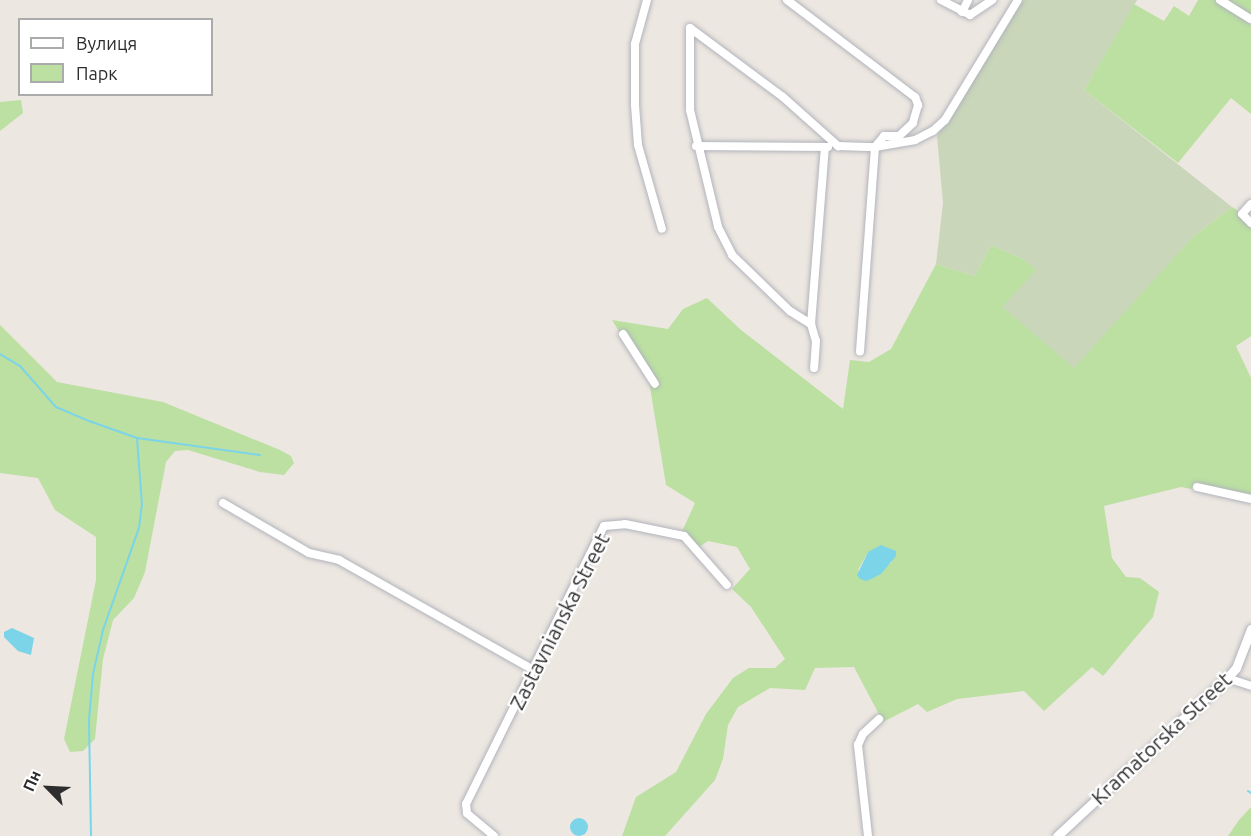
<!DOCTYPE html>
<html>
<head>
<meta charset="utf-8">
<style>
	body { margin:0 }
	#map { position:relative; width:1251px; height:836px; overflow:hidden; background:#ede7e1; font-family:Ubuntu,sans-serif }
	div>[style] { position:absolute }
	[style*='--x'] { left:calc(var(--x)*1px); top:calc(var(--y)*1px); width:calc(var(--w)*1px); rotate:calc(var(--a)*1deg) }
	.green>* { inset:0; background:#bbe0a1 }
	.cemetery>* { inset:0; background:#c9d6b9 }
	.water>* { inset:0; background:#7bd4e8 }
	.round { border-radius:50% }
	.stream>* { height:2px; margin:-1px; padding:0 1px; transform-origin:1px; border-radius:1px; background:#7bd4e8 }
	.roads { filter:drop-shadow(0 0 2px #b1b4bc) drop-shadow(0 0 2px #b1b4bc) }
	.minor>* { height:8px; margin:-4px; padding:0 4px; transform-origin:4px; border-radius:4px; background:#fff }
	.tertiary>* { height:9px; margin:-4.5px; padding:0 4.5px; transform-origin:4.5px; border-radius:4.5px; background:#fff }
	span { translate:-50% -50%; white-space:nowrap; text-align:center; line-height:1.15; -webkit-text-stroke:4.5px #fff; paint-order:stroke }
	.street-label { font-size:21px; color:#2d2d2d }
	.legend { position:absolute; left:18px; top:18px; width:195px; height:78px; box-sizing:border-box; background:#fff; border:2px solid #ababab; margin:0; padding:8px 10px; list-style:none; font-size:18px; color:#2d2d2d }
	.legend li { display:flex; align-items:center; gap:12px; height:30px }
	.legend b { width:30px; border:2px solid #ababab }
	.north { position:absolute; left:18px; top:758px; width:60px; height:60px; -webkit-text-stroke:4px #fff; paint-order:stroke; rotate:294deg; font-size:16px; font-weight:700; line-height:24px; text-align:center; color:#2d2d2d }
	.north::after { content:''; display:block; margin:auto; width:21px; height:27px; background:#2d2d2d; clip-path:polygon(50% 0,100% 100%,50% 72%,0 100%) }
</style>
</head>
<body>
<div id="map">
	<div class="green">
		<div style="clip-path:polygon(1198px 0,1251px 0,1251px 114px,1231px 98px,1178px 163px,1084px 90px,1134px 4px,1164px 21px,1174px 6px,1189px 16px)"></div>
		<div style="clip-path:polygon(21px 100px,23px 113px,0 131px,0 102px)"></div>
		<div style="clip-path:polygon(evenodd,1232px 207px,1251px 219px,1251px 336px,1236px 346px,1251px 378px,1251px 501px,1181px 487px,1104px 506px,1112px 558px,1126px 577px,1140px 578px,1159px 592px,1153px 617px,1103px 676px,1092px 667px,1044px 711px,1024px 691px,957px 699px,927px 712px,918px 704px,883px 722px,854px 667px,815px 668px,805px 690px,770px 688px,738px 707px,728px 725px,723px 759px,715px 780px,665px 836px,622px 836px,636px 797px,676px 772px,706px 714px,733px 678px,749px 668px,775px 668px,785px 659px,751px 607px,732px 589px,750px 569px,737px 547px,708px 541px,693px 551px,680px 536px,695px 503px,666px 485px,649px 381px,612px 320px,668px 329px,683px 309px,707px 298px,741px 330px,843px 409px,850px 360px,869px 362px,891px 349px,936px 264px,975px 276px,991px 245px,1023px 259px,1037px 270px,1003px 307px,1154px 277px,1194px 236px,1232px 207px,868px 552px,892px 562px,867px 581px,858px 570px,868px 552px)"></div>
		<div style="clip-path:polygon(0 325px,57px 382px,163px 402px,280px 450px,291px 456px,294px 463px,284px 475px,260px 472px,188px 450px,175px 451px,166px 462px,145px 572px,134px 598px,113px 620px,103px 659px,95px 739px,83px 751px,70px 752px,64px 739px,96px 580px,96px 537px,55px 510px,38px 478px,0 473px)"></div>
		<div style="clip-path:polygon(1251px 807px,1251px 836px,1228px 836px,1239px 820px)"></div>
	</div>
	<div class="cemetery">
		<div style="clip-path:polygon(1021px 0,1137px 0,1084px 90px,1232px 207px,1194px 236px,1074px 368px,1002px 307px,1036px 270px,1023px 259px,991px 245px,975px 276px,936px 264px,943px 203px,937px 136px)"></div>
	</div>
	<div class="water">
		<div style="clip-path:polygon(881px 545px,896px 551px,896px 556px,881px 574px,867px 581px,860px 579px,857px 575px,868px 552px)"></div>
		<div style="clip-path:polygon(12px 628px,34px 638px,31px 655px,18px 651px,4px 637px,4px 632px)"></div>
		<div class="round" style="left:570px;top:818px;width:18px;height:18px"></div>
	</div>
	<div class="stream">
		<div style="--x:0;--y:354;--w:23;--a:31"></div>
		<div style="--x:20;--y:366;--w:55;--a:48.7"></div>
		<div style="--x:56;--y:407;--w:36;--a:23"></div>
		<div style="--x:89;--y:421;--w:51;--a:19.5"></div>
		<div style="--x:137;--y:438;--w:124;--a:7.9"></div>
		<div style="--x:1248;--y:791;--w:4;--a:34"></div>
		<div style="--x:91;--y:836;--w:116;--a:-91"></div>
		<div style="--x:89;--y:720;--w:46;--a:-85"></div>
		<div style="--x:93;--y:674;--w:45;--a:-77.2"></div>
		<div style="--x:103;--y:630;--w:108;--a:-70.6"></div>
		<div style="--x:139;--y:528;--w:23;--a:-83"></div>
		<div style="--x:142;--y:505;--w:67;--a:-94.3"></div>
	</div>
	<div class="roads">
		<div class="minor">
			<div style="--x:647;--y:0;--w:46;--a:105.3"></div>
			<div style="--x:635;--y:44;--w:61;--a:90"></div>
			<div style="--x:635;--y:105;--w:40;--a:85.7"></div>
			<div style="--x:638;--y:145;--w:87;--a:74.1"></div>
			<div style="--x:787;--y:0;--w:161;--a:37.2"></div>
			<div style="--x:915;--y:97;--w:9;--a:69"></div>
			<div style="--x:918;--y:105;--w:19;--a:106"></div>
			<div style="--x:913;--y:123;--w:19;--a:137"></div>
			<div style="--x:899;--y:136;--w:15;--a:180"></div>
			<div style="--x:884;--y:136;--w:14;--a:129"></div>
			<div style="--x:875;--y:147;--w:205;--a:94.2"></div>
			<div style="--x:941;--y:0;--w:33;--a:27"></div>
			<div style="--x:970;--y:15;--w:27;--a:-34"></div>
			<div style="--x:1220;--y:0;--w:36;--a:32"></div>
			<div style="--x:962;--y:12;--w:13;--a:-63"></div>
			<div style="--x:690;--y:28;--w:116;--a:36.6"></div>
			<div style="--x:783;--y:97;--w:74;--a:41.7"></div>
			<div style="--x:838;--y:146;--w:37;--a:2"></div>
			<div style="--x:875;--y:147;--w:41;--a:-9.9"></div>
			<div style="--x:915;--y:140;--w:20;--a:-27"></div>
			<div style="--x:933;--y:131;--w:16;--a:-43"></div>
			<div style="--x:945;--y:120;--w:140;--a:-58.7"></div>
			<div style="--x:690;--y:28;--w:82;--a:90"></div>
			<div style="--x:690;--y:110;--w:120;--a:76.5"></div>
			<div style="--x:718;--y:227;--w:31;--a:63"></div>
			<div style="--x:732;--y:255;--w:81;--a:44"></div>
			<div style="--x:790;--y:311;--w:25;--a:32"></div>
			<div style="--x:811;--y:324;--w:18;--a:74"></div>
			<div style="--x:816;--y:341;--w:27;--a:94"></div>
			<div style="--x:696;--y:146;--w:132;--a:0.4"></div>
			<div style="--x:1251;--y:204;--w:13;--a:132"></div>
			<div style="--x:1242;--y:214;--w:13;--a:45"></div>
			<div style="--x:811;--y:324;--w:177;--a:-85.5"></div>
			<div style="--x:623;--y:334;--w:59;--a:57.4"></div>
			<div style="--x:1197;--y:487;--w:55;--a:12.5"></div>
			<div style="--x:223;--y:503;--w:99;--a:30.2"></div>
			<div style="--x:309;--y:553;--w:31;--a:13"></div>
			<div style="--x:339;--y:560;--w:222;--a:29.5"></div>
			<div style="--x:1227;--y:678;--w:25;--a:18"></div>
			<div style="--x:494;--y:836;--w:35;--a:-140"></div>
			<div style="--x:467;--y:813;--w:9;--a:-96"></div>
			<div style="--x:466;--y:804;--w:310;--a:-63.6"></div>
			<div style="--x:604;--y:526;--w:21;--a:-5"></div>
			<div style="--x:625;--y:524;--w:60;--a:11.5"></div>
			<div style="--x:684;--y:536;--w:65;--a:48.7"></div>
			<div style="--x:868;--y:836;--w:92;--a:-96.3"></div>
			<div style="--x:858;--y:745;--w:12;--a:-66"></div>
			<div style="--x:863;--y:734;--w:22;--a:-43"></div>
		</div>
		<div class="tertiary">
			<div style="--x:1057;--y:836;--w:232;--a:-42.9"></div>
			<div style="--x:1227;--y:678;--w:13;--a:-48"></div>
			<div style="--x:1236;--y:668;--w:42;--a:-69"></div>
		</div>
	</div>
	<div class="street-label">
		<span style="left:559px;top:621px;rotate:-63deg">Zastavnianska Street</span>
		<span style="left:1161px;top:738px;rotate:-43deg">Kramatorska Street</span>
	</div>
	<ul class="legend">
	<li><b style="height:8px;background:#fff"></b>Вулиця</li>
	<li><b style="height:16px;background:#bbe0a1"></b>Парк</li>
	</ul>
	<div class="north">Пн</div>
</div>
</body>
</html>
